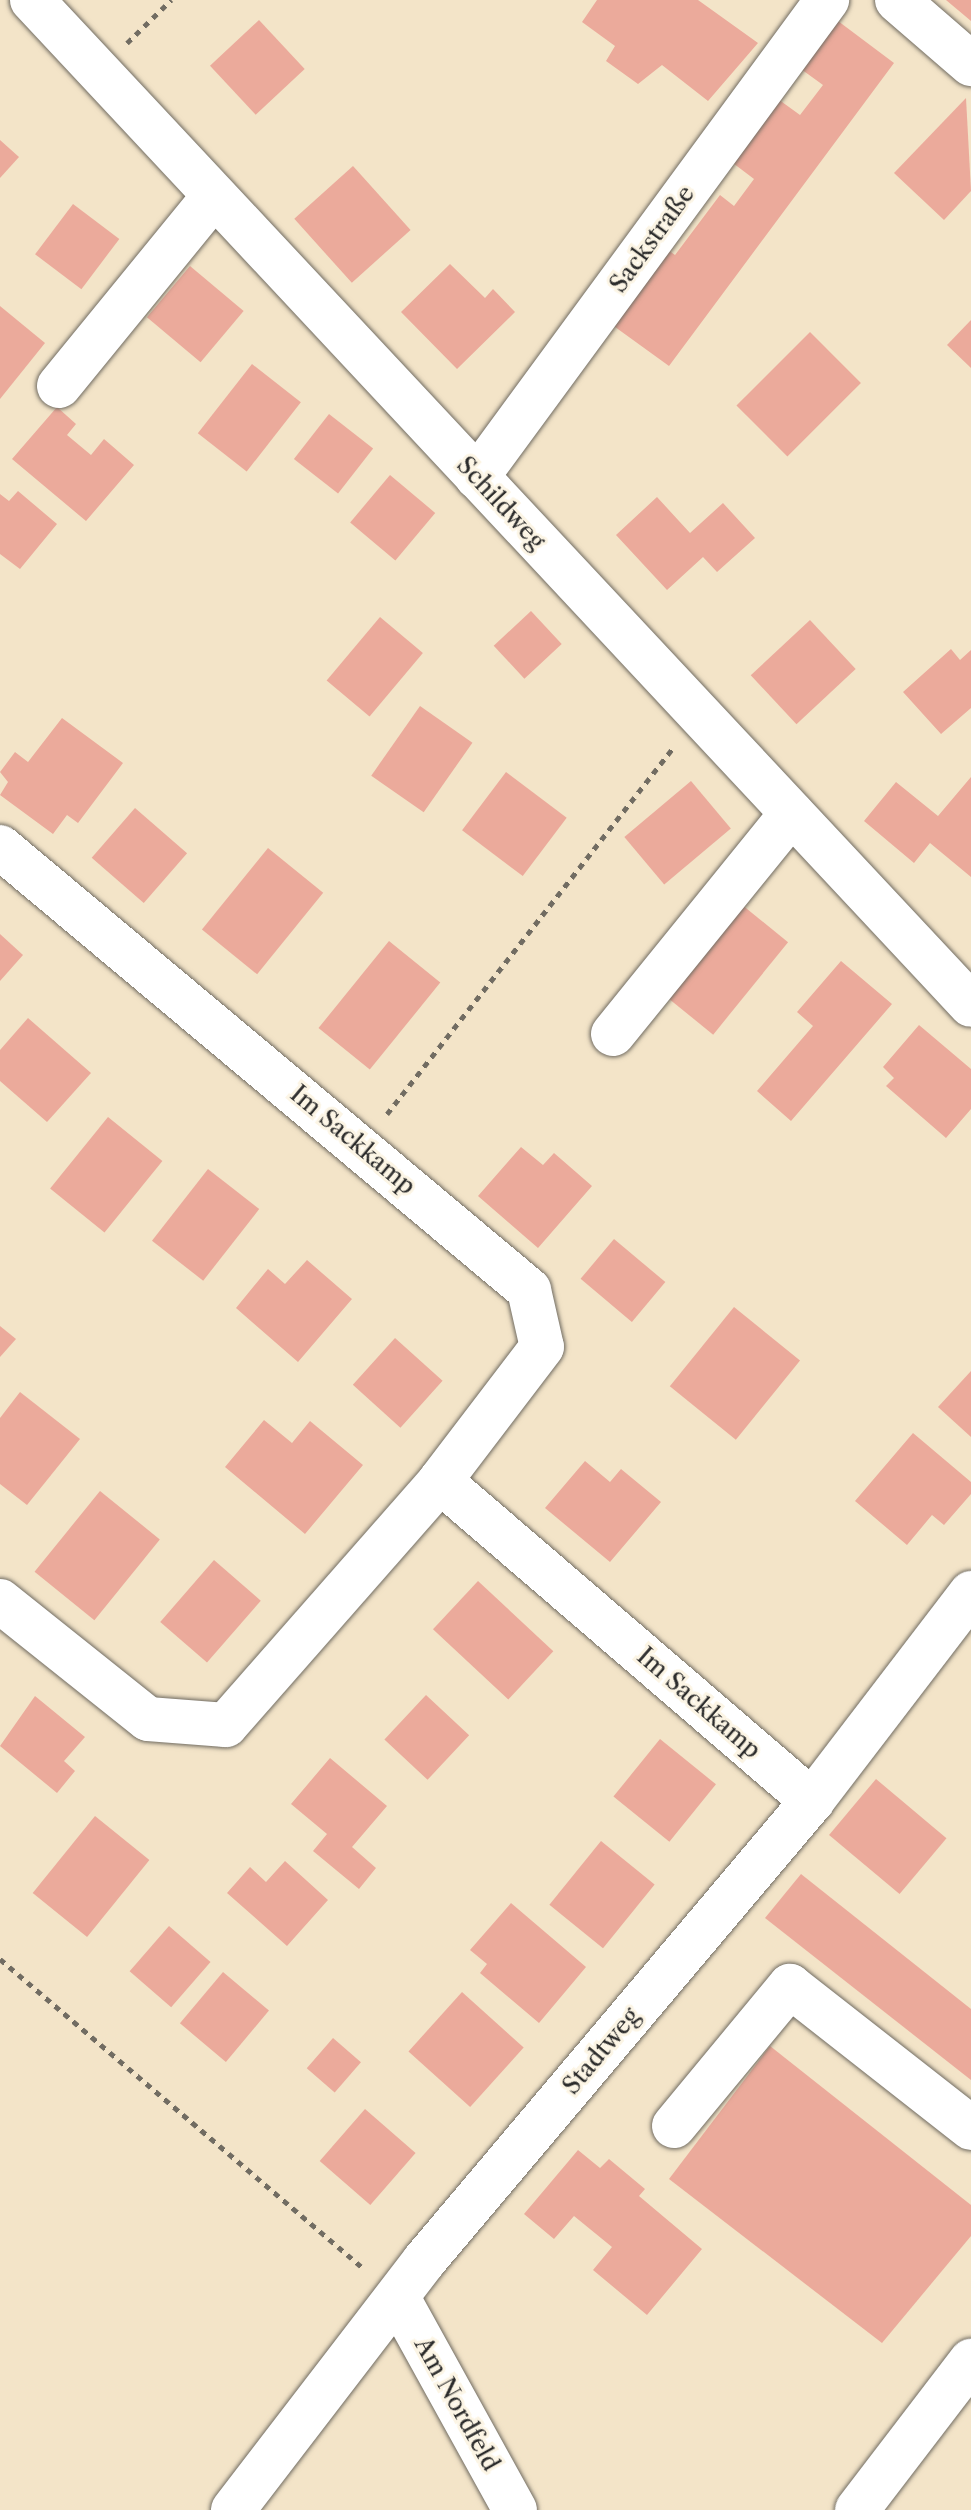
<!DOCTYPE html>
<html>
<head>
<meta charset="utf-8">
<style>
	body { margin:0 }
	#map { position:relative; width:971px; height:2510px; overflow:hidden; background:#f3e4c8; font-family:"Libre Caslon Text",serif }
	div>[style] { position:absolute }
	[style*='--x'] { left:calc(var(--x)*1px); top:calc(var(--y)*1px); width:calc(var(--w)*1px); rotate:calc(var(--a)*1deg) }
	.building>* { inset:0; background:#ebaa9b; transform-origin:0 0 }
	.path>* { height:5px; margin-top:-2.5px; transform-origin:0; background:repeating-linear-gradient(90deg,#716c62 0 6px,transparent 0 12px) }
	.roads { filter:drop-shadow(0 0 2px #716c62) drop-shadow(0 0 2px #716c62) }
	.minor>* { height:44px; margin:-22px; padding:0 22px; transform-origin:22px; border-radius:22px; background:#fff }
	span { translate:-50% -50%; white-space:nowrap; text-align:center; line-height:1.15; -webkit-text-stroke:6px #fcf5e5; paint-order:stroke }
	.street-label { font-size:24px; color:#2b2b2b }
</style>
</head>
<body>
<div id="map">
	<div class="building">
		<div style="clip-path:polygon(597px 0,698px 0,758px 43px,708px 101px,662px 65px,638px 84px,606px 61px,615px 46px,582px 22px)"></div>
		<div style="clip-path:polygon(946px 0,971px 0,971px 21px)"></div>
		<div style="clip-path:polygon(830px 15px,894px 63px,669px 366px,604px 319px,660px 244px,675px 255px,720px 195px,734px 206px,754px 179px,725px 157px,771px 94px,800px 115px,823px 85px,794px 64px)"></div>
		<div style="left:259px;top:20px;width:67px;height:67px;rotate:47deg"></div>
		<div style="clip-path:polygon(966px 98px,971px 191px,944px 220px,894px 173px)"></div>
		<div style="clip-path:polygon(0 140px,19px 157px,0 178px)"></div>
		<div style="left:353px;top:166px;width:86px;height:79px;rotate:48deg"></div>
		<div style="left:73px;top:204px;width:58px;height:63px;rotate:37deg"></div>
		<div style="clip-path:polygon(450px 264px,485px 298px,493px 289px,515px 312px,457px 369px,401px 312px)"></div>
		<div style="left:190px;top:266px;width:70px;height:67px;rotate:40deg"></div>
		<div style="clip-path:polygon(0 306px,45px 343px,0 399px)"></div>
		<div style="clip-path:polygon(971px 320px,971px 368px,947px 345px)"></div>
		<div style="left:810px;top:332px;width:72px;height:104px;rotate:45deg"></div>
		<div style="left:252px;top:364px;width:62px;height:88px;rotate:38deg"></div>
		<div style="clip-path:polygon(57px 407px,76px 424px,67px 435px,91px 455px,104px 439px,134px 465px,86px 521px,12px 459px)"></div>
		<div style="left:329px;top:414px;width:56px;height:57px;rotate:38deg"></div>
		<div style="left:390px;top:475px;width:59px;height:62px;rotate:40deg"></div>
		<div style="clip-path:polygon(18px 491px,57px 524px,20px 569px,0 554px,0 494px,9px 501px)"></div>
		<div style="clip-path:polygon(657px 497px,690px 533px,723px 503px,755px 538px,717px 572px,703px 557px,667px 590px,616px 535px)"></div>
		<div style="left:531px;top:611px;width:45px;height:51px;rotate:47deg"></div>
		<div style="left:380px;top:617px;width:56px;height:83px;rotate:40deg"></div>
		<div style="left:810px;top:620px;width:67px;height:81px;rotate:47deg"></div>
		<div style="clip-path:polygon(951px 649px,960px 660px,971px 650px,971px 708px,941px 734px,903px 692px)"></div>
		<div style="left:420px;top:706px;width:64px;height:85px;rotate:35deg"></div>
		<div style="clip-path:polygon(62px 718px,123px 763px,78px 823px,67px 815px,53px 834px,0 795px,8px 782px,0 772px,15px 752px,28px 762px)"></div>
		<div style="left:506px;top:772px;width:76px;height:73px;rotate:37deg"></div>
		<div style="clip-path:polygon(971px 777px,971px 877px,930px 843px,914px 863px,864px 821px,896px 782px,938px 816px)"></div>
		<div style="left:691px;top:781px;width:62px;height:87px;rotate:50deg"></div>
		<div style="left:135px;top:808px;width:69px;height:66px;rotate:41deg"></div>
		<div style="left:268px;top:848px;width:71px;height:105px;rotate:39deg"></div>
		<div style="left:736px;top:900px;width:67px;height:119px;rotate:39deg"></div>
		<div style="clip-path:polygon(0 934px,23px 955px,0 981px)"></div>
		<div style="left:389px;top:941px;width:66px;height:112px;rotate:39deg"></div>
		<div style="clip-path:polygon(841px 961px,892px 1004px,791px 1121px,757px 1091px,813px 1026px,797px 1012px)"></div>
		<div style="clip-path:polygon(28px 1018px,91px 1073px,47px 1122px,0 1081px,0 1050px)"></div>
		<div style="clip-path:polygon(919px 1025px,971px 1069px,971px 1109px,946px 1138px,886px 1086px,894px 1078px,883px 1067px)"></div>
		<div style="left:108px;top:1117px;width:70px;height:92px;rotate:39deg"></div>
		<div style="clip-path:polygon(521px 1147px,543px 1165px,554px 1153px,592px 1186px,538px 1248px,478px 1196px)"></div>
		<div style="left:208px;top:1169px;width:65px;height:91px;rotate:38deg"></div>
		<div style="left:614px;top:1239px;width:67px;height:52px;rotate:40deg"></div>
		<div style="clip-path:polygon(307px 1260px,352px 1299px,298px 1362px,236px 1308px,268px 1269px,285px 1284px)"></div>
		<div style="left:734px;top:1307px;width:85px;height:102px;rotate:39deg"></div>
		<div style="clip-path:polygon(0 1326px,16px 1339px,0 1357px)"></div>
		<div style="left:395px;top:1338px;width:64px;height:63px;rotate:42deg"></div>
		<div style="clip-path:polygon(971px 1371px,971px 1437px,938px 1407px)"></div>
		<div style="clip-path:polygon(20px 1392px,80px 1439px,27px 1505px,0 1484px,0 1418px)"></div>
		<div style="clip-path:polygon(264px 1420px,292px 1443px,310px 1421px,363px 1465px,305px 1534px,225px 1467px)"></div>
		<div style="clip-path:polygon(913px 1433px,971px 1482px,971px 1494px,944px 1525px,932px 1515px,907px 1545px,855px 1501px)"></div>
		<div style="clip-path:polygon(585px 1461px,610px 1482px,621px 1469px,661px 1502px,610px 1562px,545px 1508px)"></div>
		<div style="left:100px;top:1491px;width:77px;height:104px;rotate:39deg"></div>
		<div style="left:214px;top:1560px;width:62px;height:82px;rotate:41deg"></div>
		<div style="left:478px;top:1581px;width:103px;height:66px;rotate:43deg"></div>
		<div style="left:426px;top:1695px;width:59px;height:61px;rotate:43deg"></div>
		<div style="clip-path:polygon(35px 1696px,85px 1737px,64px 1761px,75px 1771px,57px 1793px,0 1746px)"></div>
		<div style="left:660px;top:1739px;width:72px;height:74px;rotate:39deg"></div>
		<div style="clip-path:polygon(330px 1758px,387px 1806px,352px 1847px,376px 1868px,359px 1889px,313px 1851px,327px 1834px,291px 1804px)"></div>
		<div style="left:876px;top:1779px;width:92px;height:73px;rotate:40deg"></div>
		<div style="left:95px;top:1816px;width:70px;height:99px;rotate:39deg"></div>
		<div style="left:601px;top:1841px;width:69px;height:82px;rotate:39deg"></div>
		<div style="clip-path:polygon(285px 1861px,328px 1900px,287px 1946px,227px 1893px,250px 1867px,266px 1882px)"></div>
		<div style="clip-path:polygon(801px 1874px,971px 2009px,971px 2080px,765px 1918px)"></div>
		<div style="clip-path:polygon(511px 1903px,586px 1967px,539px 2023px,480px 1973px,487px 1964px,470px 1950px)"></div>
		<div style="left:169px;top:1926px;width:55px;height:60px;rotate:41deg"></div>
		<div style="left:223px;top:1972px;width:60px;height:67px;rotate:40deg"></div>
		<div style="left:462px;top:1992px;width:83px;height:80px;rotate:42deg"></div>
		<div style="left:333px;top:2038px;width:37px;height:40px;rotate:41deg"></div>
		<div style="clip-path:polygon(770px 2046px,971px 2205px,971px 2236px,882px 2343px,669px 2179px)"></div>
		<div style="left:365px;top:2109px;width:67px;height:69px;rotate:41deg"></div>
		<div style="clip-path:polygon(578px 2150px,600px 2168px,609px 2159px,645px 2189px,639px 2196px,702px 2249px,647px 2315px,593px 2270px,612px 2247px,574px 2216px,554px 2239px,524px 2214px)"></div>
	</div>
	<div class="path">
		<div style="--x:127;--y:43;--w:62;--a:-44.3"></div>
		<div style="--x:387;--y:1114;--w:466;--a:-52"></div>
		<div style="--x:0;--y:1959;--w:478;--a:40.4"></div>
	</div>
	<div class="roads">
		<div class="minor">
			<div style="--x:32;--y:0;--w:1375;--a:46.94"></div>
			<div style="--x:897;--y:0;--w:98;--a:40.9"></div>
			<div style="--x:59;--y:386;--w:245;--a:-50.8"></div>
			<div style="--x:477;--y:477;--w:592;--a:-53.73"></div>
			<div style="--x:0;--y:847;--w:690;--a:39.94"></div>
			<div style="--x:529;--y:1290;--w:58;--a:77.2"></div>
			<div style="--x:542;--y:1347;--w:168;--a:127.3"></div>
			<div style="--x:440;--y:1481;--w:491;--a:40.7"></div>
			<div style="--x:613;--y:1034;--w:284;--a:-51"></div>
			<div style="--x:0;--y:1601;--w:189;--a:38.6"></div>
			<div style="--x:148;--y:1719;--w:78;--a:4.4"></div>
			<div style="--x:226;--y:1725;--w:325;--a:-48.7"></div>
			<div style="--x:674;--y:2126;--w:182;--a:-50.4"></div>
			<div style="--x:790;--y:1986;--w:230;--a:38.1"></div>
			<div style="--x:398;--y:2298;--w:242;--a:61.1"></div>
			<div style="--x:233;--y:2510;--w:314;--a:-52.5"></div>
			<div style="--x:424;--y:2261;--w:602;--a:-49.85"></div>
			<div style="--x:812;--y:1801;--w:262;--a:-52.6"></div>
			<div style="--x:857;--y:2510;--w:188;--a:-52.6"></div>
		</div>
	</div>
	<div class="street-label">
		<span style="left:652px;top:239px;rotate:-54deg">Sackstraße</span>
		<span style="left:501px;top:503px;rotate:47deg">Schildweg</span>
		<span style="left:353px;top:1140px;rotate:40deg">Im Sackkamp</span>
		<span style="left:699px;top:1703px;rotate:41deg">Im Sackkamp</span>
		<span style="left:601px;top:2051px;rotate:-50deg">Stadtweg</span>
		<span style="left:457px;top:2404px;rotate:61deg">Am Nordfeld</span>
	</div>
</div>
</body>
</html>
